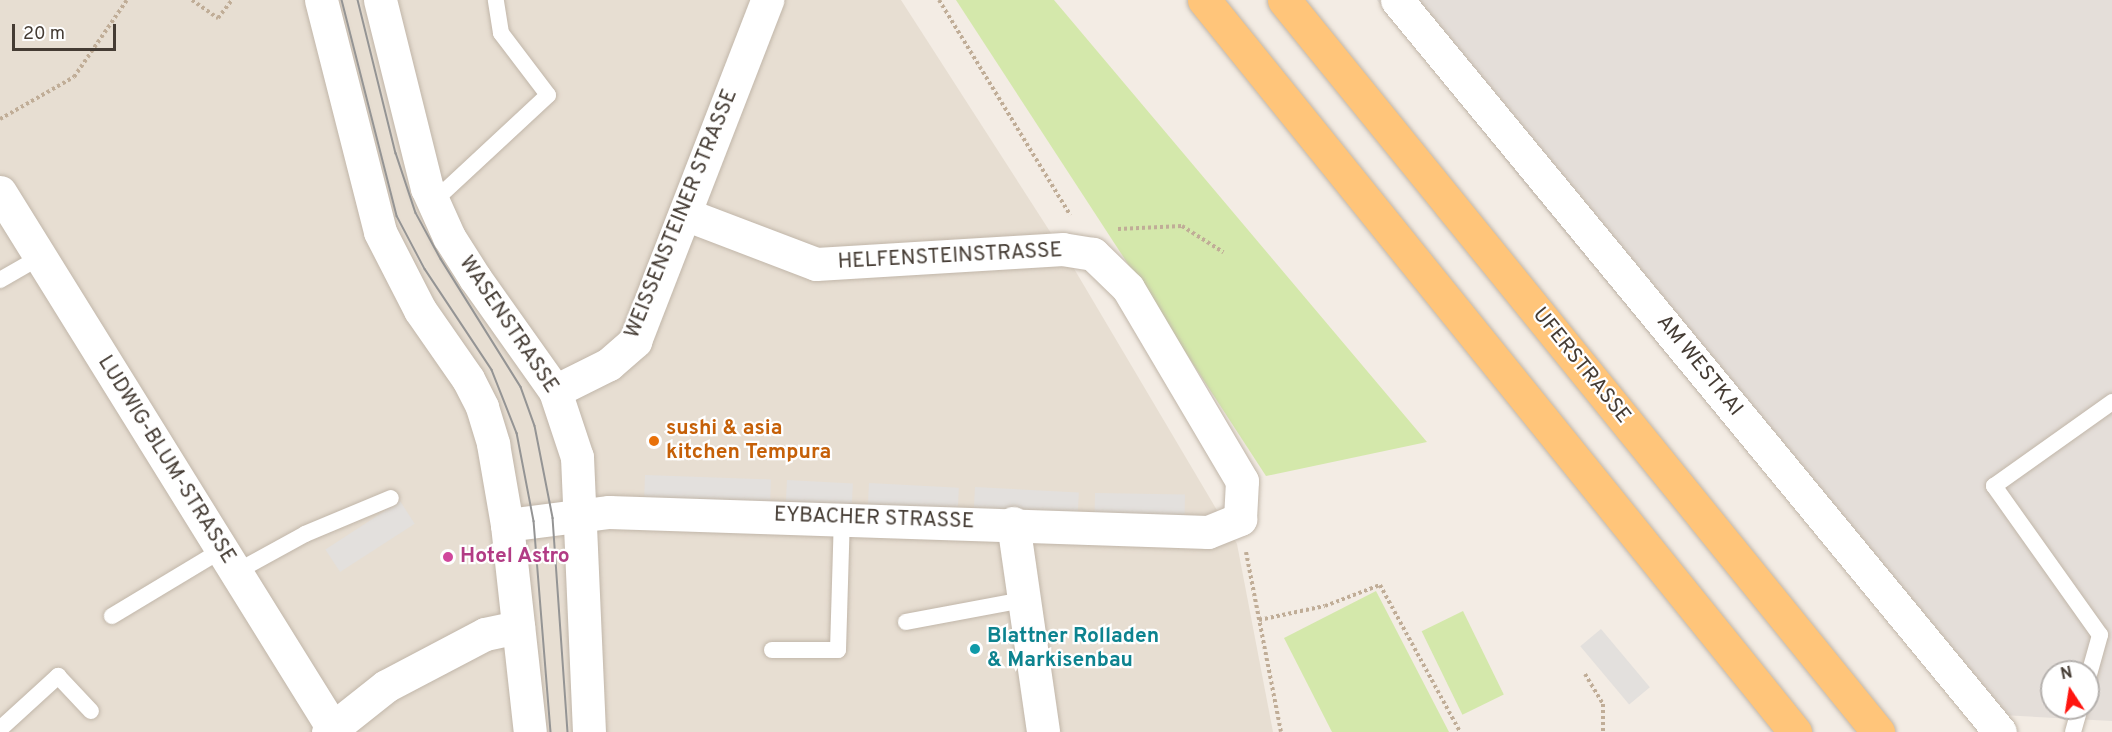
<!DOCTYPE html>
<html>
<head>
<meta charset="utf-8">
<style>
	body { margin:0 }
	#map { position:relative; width:2112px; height:732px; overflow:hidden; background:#f3ece4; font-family:Overpass,sans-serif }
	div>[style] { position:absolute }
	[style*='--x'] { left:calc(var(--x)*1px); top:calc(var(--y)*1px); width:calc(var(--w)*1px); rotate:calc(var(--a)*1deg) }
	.residential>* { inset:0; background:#e7ded2 }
	.industrial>* { inset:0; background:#e4ded9 }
	.green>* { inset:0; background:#d4e8ab; transform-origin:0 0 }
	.parking>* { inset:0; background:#e3e0dd; transform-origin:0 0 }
	.path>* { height:4px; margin-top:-2px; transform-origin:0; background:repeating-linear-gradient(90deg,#c0ad97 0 3px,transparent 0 6px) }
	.roads { filter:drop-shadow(0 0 2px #c1b6a9) drop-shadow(0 0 2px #c1b6a9) }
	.service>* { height:16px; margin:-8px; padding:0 8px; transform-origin:8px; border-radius:8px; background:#fff }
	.minor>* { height:33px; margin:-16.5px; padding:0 16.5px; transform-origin:16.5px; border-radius:16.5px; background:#fff }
	.tertiary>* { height:33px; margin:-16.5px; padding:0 16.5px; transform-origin:16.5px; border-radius:16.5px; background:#fff }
	.trunk>* { height:33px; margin:-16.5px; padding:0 16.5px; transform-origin:16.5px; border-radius:16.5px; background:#ffc57a }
	.tram>* { height:1.5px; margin:-0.75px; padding:0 0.75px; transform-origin:0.75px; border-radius:0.75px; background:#949494 }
	.dots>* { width:16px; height:16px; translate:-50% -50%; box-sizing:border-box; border:3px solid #fff; border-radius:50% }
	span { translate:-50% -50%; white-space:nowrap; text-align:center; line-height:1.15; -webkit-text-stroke:4.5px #fff; paint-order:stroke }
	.street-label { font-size:21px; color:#453c34 }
	.food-label { font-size:21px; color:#c56008; font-weight:700 }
	.left { translate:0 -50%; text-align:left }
	.hotel-label { font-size:21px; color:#b23c85; font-weight:700 }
	.culture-label { font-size:21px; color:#0d838f; font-weight:700 }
	.north { position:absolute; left:2040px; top:660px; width:60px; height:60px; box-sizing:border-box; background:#fff; border:2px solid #b5b1ae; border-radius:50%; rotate:348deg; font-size:16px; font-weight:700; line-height:24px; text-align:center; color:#453c34 }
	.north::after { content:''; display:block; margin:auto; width:21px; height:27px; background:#ff150f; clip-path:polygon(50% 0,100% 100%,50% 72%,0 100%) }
	.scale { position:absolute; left:12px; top:24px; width:104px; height:27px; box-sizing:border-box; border:3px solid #453c34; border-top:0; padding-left:8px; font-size:18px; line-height:21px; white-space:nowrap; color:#453c34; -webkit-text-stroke:4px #fff; paint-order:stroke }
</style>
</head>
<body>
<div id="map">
	<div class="residential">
		<div style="clip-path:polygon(0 0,901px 0,1076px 272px,1237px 544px,1273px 732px,0 732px)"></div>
	</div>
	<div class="industrial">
		<div style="clip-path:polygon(evenodd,1377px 0,2112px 0,2112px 721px,1965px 713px,1532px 193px,1377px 0,2052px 672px,2088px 672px,2088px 708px,2052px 708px,2052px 672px)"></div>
	</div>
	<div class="green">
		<div style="clip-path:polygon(956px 0,1054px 0,1427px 442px,1266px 476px)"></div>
		<div style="clip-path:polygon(1376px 591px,1449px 732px,1332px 732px,1284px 638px)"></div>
		<div style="left:1463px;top:611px;width:93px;height:46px;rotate:64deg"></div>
	</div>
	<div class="parking">
		<div style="left:645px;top:475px;width:126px;height:24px;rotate:2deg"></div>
		<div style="left:787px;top:480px;width:66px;height:24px;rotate:3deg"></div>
		<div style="left:869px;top:483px;width:90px;height:25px;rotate:3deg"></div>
		<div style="left:975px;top:487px;width:104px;height:24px;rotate:3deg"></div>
		<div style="left:1095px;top:493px;width:90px;height:24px;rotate:1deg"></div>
		<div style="left:400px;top:501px;width:27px;height:89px;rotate:57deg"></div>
		<div style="left:1601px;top:629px;width:76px;height:27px;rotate:50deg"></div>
	</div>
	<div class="path">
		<div style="--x:192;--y:0;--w:32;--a:35"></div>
		<div style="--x:218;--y:18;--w:23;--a:-52"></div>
		<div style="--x:939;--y:0;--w:252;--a:58.6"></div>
		<div style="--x:0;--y:119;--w:85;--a:-29.6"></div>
		<div style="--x:74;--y:77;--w:93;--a:-55.5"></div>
		<div style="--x:1118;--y:229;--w:64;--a:-2.7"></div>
		<div style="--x:1182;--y:226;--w:49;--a:32.4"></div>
		<div style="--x:1246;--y:552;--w:183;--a:79"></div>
		<div style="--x:1259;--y:620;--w:67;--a:-12"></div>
		<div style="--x:1325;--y:606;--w:59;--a:-20.9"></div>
		<div style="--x:1380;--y:585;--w:167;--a:61.4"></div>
		<div style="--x:1585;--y:674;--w:35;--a:59"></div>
		<div style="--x:1603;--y:704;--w:28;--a:90"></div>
	</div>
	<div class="roads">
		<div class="service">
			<div style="--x:433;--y:202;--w:157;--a:-42.9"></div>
			<div style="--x:548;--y:95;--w:78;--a:-127.2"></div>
			<div style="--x:501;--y:33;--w:33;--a:-99"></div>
			<div style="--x:0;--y:280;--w:46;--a:-29.9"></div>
			<div style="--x:236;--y:572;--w:79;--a:-28.8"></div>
			<div style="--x:305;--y:534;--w:93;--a:-22.7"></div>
			<div style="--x:112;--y:616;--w:128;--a:-31"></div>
			<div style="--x:906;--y:622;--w:120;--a:-10.6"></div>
			<div style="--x:772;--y:650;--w:66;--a:0"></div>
			<div style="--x:838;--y:650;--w:132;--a:-88.3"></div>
			<div style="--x:2088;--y:678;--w:45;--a:-74.4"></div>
			<div style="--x:2100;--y:635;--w:183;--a:-125.4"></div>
			<div style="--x:1994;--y:486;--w:145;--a:-35.4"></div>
			<div style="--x:0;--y:729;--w:79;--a:-42.4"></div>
			<div style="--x:58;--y:676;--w:48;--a:46.7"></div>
			<div style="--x:2073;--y:732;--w:25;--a:-74"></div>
		</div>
		<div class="minor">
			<div style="--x:1397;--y:0;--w:948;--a:50.52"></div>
			<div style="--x:0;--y:192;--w:630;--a:58.18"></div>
			<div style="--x:555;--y:391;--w:60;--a:-26.6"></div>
			<div style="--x:609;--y:364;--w:35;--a:-41"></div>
			<div style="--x:635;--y:341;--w:366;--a:-68.8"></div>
			<div style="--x:1013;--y:523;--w:211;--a:81.8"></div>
			<div style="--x:507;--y:525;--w:103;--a:-7.3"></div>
			<div style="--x:609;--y:512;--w:599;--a:1.91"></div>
			<div style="--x:1208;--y:532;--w:35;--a:-22"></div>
			<div style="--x:1240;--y:519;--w:38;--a:-87"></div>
			<div style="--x:1242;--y:481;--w:224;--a:-120.6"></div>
			<div style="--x:1128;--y:288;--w:49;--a:-135.8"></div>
			<div style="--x:1093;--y:254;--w:30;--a:-171"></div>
			<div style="--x:1063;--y:249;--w:247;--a:176.5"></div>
			<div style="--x:816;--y:264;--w:140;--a:-159.1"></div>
			<div style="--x:328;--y:732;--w:74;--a:-38.4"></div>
			<div style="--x:386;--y:686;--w:112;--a:-27.7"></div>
			<div style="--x:485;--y:634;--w:34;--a:-12"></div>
		</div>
		<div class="tertiary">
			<div style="--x:321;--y:0;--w:239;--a:75.7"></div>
			<div style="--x:380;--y:232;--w:88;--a:62.9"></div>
			<div style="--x:420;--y:310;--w:84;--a:55.2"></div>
			<div style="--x:468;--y:379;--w:31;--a:63"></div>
			<div style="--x:482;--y:407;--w:39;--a:73"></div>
			<div style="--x:493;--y:444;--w:82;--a:80.2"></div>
			<div style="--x:507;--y:525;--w:208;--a:83.7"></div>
			<div style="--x:380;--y:0;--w:194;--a:76"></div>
			<div style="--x:427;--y:188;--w:54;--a:65.8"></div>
			<div style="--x:449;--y:237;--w:49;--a:57.6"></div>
			<div style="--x:475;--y:278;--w:138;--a:54.7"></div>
			<div style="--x:555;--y:391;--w:70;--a:71.6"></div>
			<div style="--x:577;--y:457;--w:275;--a:87.5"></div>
		</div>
		<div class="trunk">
			<div style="--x:1204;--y:0;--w:941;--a:51.08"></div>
			<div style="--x:1284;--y:0;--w:943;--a:50.94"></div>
		</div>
	</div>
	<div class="tram">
		<div style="--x:342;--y:0;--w:223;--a:75.7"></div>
		<div style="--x:397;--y:216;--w:60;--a:62.2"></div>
		<div style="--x:425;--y:269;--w:121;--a:56.4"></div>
		<div style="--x:492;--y:370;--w:68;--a:68.4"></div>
		<div style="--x:517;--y:433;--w:90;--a:79.1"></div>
		<div style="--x:534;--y:521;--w:212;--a:85.4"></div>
		<div style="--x:358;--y:0;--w:158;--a:76.1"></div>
		<div style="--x:396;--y:153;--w:63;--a:71.6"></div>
		<div style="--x:416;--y:213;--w:52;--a:61.5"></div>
		<div style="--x:441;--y:259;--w:151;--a:58"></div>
		<div style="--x:521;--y:387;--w:41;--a:70.3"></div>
		<div style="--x:535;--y:426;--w:94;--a:78.9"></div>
		<div style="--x:553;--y:518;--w:215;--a:86"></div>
	</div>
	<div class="dots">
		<div style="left:654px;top:441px;background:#e8710a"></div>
		<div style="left:448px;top:557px;background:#d1479c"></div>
		<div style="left:975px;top:649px;background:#0f9aa8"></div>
	</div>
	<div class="street-label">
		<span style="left:682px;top:214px;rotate:-68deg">WEISSENSTEINER STRASSE</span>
		<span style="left:950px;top:257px;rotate:-3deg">HELFENSTEINSTRASSE</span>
		<span style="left:508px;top:325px;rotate:56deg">WASENSTRASSE</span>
		<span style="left:1581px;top:366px;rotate:51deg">UFERSTRASSE</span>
		<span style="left:1699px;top:366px;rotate:51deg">AM WESTKAI</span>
		<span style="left:166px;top:460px;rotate:58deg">LUDWIG-BLUM-STRASSE</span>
		<span style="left:874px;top:519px;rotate:2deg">EYBACHER STRASSE</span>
	</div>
	<div class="food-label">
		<span class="left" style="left:666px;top:441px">sushi &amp; asia<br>kitchen Tempura</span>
	</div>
	<div class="hotel-label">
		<span class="left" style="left:460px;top:557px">Hotel Astro</span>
	</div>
	<div class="culture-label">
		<span class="left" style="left:987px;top:649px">Blattner Rolladen<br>&amp; Markisenbau</span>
	</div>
	<div class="north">N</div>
	<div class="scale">20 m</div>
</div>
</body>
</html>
